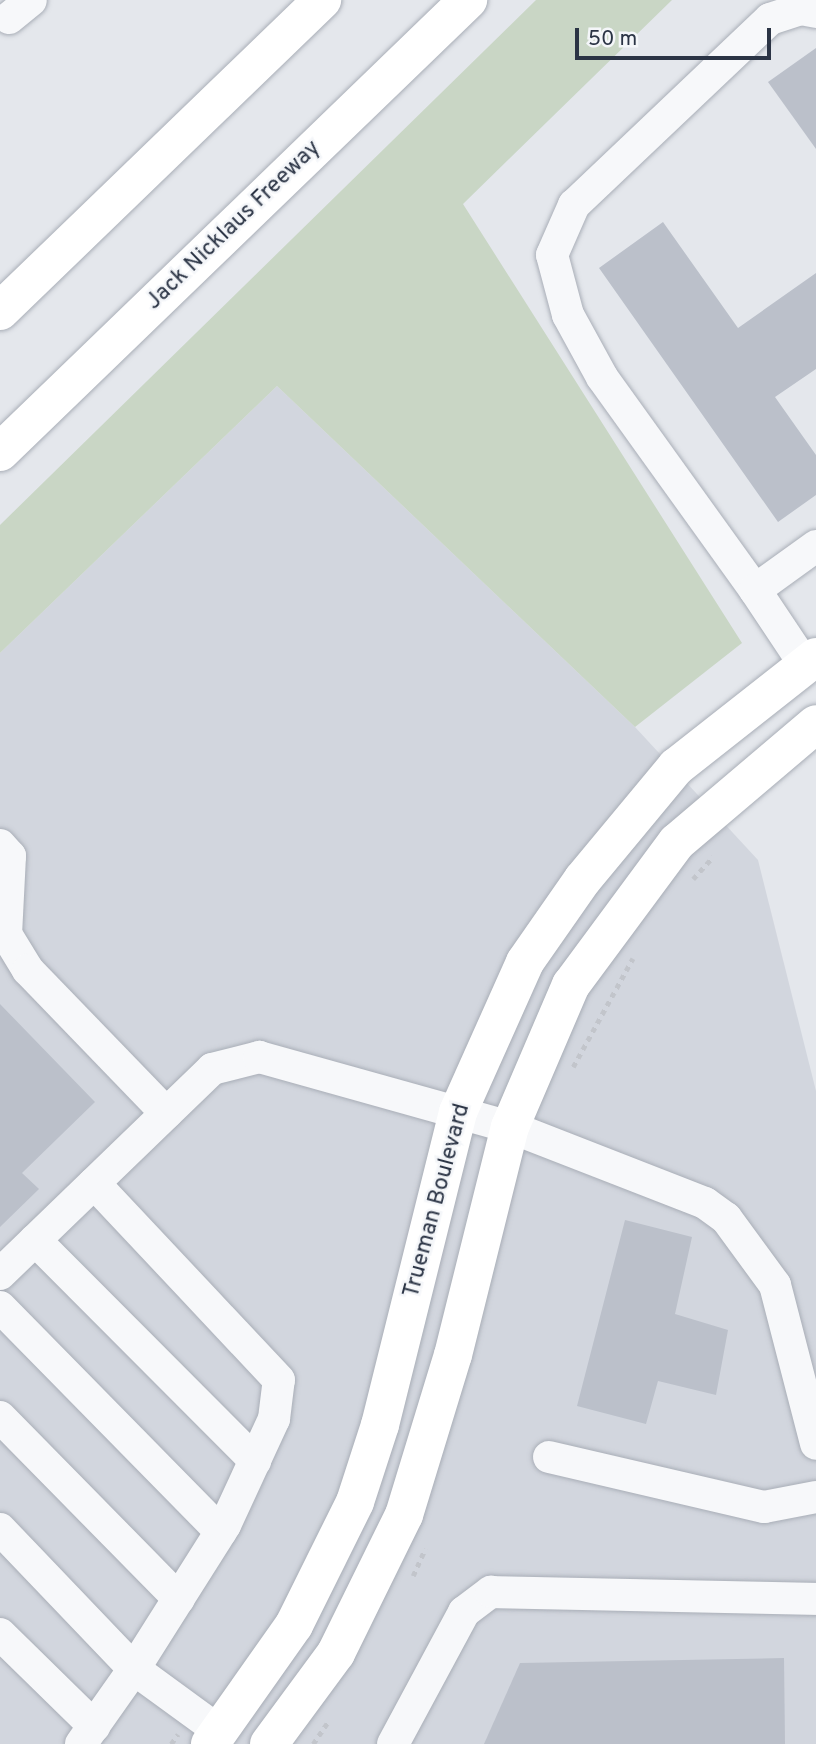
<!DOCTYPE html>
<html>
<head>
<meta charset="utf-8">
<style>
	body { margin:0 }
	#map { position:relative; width:816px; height:1744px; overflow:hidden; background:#e4e7ec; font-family:Overpass,sans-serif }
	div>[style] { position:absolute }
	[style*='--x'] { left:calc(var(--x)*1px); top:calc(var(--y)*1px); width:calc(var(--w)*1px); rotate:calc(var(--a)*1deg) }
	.built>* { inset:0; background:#d2d6de }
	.green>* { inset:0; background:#c9d6c5 }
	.building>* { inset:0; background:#bbc0ca }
	.path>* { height:4.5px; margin-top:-2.25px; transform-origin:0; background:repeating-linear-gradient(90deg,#c2c5cb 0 5px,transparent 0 10px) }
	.roads { filter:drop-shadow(0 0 2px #a9aeb7) drop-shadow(0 0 2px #a9aeb7) }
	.minor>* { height:32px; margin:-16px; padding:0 16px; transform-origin:16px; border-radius:16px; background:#f7f8fa }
	.major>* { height:38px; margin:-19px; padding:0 19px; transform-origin:19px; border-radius:19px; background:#fff }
	.highway>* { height:38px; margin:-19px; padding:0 19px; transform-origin:19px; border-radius:19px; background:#fff }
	span { translate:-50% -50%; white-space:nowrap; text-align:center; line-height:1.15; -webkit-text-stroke:5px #f4f6f9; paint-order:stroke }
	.street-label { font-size:23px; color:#2b3445 }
	.scale { position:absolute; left:575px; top:28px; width:196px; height:32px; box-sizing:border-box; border:4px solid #2b3445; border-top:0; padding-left:9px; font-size:21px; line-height:24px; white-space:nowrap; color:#2b3445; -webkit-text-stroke:5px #f4f6f9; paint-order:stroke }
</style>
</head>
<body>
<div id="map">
	<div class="built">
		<div style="clip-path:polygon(277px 386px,635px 727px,758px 860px,816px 1091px,816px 1744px,0 1744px,0 653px)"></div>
	</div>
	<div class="green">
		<div style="clip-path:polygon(536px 0,672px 0,463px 204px,742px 643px,635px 727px,277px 386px,0 653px,0 525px)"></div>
	</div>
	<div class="building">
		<div style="clip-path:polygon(816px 48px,816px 149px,768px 82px)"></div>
		<div style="clip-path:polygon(663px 222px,738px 328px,816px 273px,816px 369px,775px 397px,816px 455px,816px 495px,778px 522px,599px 268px)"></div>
		<div style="clip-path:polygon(0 1004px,95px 1102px,22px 1173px,39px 1189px,0 1227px)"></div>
		<div style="clip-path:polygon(625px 1220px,692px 1237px,675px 1314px,728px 1330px,716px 1395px,658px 1381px,646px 1424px,577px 1406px)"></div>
		<div style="clip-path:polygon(784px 1658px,785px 1744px,484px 1744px,520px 1663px)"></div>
	</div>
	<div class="path">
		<div style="--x:693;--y:879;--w:30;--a:-48"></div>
		<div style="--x:573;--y:1067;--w:124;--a:-61.2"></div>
		<div style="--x:413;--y:1576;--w:30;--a:-66"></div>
		<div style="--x:171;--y:1744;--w:12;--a:-55"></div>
		<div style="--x:313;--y:1744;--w:29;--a:-56"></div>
	</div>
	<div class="roads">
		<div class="minor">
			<div style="--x:9;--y:18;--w:28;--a:-39"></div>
			<div style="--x:755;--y:590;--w:262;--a:-125.7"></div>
			<div style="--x:602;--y:377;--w:71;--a:-118.7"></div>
			<div style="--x:568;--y:315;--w:62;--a:-104.9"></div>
			<div style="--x:552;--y:255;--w:55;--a:-66.3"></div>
			<div style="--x:574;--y:205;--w:270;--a:-43.5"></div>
			<div style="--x:770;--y:19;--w:33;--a:-18"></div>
			<div style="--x:801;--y:9;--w:15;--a:11"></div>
			<div style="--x:805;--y:665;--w:90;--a:-123.7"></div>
			<div style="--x:755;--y:590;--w:75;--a:-35.8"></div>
			<div style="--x:0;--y:845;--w:15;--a:48"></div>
			<div style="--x:10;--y:856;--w:78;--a:92.9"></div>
			<div style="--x:6;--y:934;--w:42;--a:58.6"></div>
			<div style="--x:28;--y:970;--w:199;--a:46"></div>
			<div style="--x:35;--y:1240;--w:312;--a:45.1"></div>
			<div style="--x:0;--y:1274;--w:295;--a:-44"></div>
			<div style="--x:212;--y:1069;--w:49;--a:-14.3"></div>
			<div style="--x:259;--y:1057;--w:261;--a:15.6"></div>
			<div style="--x:510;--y:1127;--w:209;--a:21.3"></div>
			<div style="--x:705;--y:1203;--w:26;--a:36"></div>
			<div style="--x:726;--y:1218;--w:83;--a:53.8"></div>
			<div style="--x:775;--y:1285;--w:164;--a:75.5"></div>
			<div style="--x:0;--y:1307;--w:315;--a:45.5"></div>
			<div style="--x:0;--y:1417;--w:255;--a:45.5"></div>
			<div style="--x:549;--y:1457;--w:221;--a:13.1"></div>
			<div style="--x:764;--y:1507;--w:53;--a:-10.9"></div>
			<div style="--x:0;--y:1529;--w:194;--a:46.3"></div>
			<div style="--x:134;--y:1669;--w:170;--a:-57.7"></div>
			<div style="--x:225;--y:1525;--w:117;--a:-65.2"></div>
			<div style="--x:274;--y:1419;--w:39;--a:-83"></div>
			<div style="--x:279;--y:1380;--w:270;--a:-133.2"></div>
			<div style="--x:0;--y:1634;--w:132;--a:44.4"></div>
			<div style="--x:81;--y:1744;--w:92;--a:-54.8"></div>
			<div style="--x:134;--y:1669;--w:105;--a:36.1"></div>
			<div style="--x:393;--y:1744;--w:150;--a:-61.7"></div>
			<div style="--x:464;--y:1612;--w:34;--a:-37"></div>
			<div style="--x:491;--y:1592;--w:325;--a:1.2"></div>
		</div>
		<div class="major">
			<div style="--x:210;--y:1744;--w:146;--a:-54.8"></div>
			<div style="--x:294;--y:1625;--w:137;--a:-63.6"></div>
			<div style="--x:355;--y:1502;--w:81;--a:-72"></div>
			<div style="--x:380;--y:1425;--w:323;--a:-76"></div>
			<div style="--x:458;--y:1112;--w:164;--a:-65.9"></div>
			<div style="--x:525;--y:962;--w:101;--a:-55.1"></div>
			<div style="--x:583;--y:879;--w:146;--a:-50.3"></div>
			<div style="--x:676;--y:767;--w:178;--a:-38.2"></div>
			<div style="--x:269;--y:1744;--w:113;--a:-53.6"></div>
			<div style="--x:336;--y:1653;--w:154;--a:-63.8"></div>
			<div style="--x:404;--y:1515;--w:167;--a:-73"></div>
			<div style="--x:453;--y:1355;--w:235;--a:-76"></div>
			<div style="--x:510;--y:1127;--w:155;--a:-66.8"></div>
			<div style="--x:571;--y:985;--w:178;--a:-53.5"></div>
			<div style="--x:677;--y:842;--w:182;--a:-40.3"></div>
		</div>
		<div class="highway">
			<div style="--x:0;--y:311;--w:448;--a:-44"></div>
			<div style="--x:0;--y:452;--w:651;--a:-44"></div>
		</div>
	</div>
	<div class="street-label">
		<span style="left:234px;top:226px;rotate:-44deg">Jack Nicklaus Freeway</span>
		<span style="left:438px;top:1201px;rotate:-75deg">Trueman Boulevard</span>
	</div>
	<div class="scale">50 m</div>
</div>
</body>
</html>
